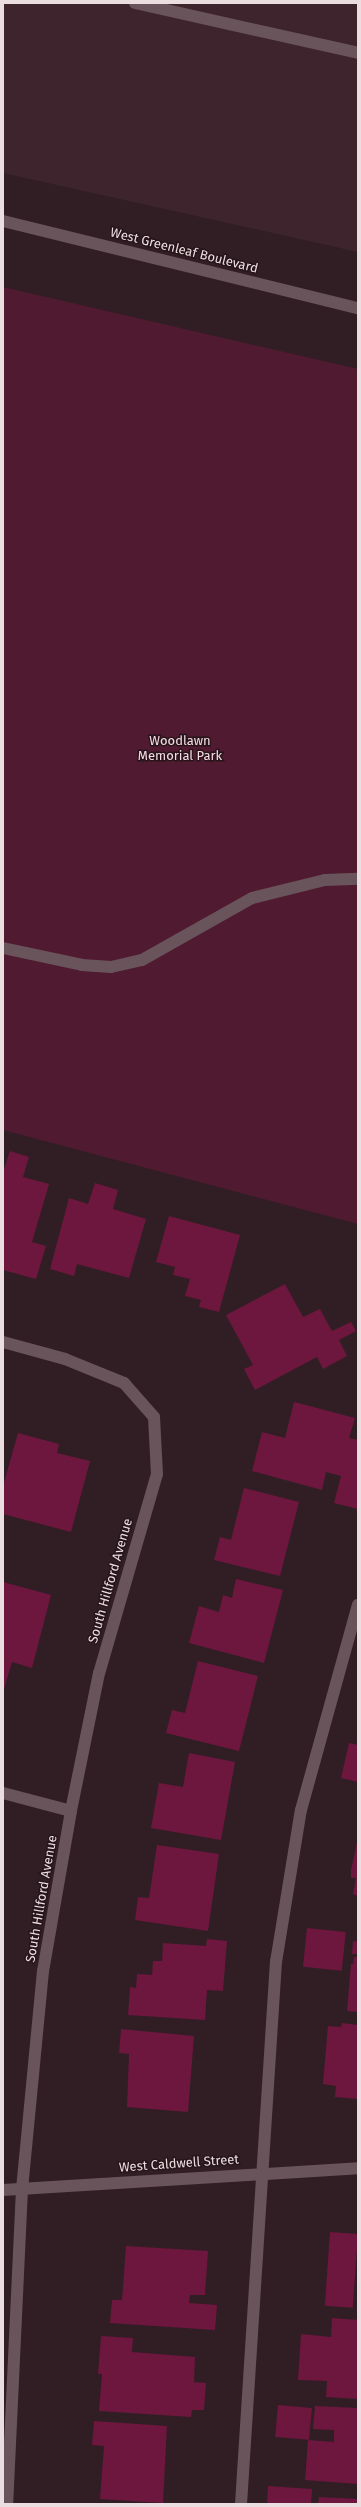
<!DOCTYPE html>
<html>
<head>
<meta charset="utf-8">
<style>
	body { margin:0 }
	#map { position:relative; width:361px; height:2507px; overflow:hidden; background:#311e24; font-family:"Fira Sans",sans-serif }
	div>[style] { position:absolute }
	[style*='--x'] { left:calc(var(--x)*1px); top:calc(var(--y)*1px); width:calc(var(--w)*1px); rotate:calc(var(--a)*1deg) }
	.built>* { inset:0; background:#3e252d }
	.green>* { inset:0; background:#501a30 }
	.building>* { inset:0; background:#6d163e; transform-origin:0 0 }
	.minor>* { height:12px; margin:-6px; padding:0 6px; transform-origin:6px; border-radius:6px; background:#6a545b }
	span { translate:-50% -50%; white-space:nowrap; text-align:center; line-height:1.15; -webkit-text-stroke:3px #27151b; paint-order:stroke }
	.street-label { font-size:13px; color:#ebdee1 }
	.park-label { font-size:13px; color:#f7dce4 }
	.frame { position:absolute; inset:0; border:4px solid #ebdee1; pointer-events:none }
</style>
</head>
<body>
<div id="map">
	<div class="built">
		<div style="clip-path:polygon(3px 3px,358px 3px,358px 252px,3px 173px)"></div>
	</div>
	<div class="green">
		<div style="clip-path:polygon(3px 287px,358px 369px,358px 1224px,3px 1130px)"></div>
	</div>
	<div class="building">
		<div style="clip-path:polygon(10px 1151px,29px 1157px,23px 1177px,49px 1184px,32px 1242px,46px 1246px,36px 1279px,3px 1270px,3px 1172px)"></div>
		<div style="clip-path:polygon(95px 1183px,118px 1190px,113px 1209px,146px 1219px,129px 1278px,77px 1264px,74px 1276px,50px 1269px,69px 1198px,88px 1204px)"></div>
		<div style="clip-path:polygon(169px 1216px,240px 1235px,219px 1312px,199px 1307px,201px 1300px,185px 1296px,190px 1279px,173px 1275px,175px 1267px,156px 1262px)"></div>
		<div style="clip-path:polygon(285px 1284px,303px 1317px,320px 1309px,332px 1331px,351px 1322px,356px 1331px,339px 1340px,347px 1356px,323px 1369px,317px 1357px,255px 1390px,244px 1369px,253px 1365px,226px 1315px)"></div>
		<div style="clip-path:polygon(294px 1402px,355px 1418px,349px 1438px,358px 1440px,358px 1509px,334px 1503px,341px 1476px,326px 1472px,322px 1490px,252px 1471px,262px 1432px,285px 1438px)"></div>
		<div style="clip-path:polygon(18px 1433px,59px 1444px,57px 1453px,90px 1461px,71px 1532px,3px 1514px,3px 1486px)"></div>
		<div style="clip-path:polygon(244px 1488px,299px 1502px,280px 1576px,214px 1560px,220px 1537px,231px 1540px)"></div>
		<div style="clip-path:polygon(236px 1579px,283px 1590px,264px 1663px,189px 1643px,199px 1606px,219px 1612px,223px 1595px,232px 1598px)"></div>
		<div style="clip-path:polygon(3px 1582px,51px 1595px,32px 1668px,12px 1662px,4px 1689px)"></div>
		<div style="clip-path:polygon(198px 1661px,258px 1676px,239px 1751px,166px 1733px,172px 1710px,185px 1713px)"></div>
		<div style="clip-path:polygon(349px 1743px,358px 1745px,358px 1782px,341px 1778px)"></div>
		<div style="clip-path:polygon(189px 1753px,235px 1762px,221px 1840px,151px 1828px,159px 1783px,183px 1787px)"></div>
		<div style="clip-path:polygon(358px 1838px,358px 1896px,353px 1894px,356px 1878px,351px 1878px,351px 1870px)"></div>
		<div style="clip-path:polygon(157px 1845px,219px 1854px,208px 1931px,135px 1920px,138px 1897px,149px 1898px)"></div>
		<div style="left:307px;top:1928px;width:39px;height:39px;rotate:6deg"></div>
		<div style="clip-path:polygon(207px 1939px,227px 1941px,223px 1991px,207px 1990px,205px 2020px,128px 2015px,130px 1987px,136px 1988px,137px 1974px,152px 1975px,153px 1961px,162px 1961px,163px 1943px,206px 1946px)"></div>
		<div style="clip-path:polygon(353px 1941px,358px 1942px,358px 1954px,352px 1954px)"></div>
		<div style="clip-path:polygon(354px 1957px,358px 1957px,358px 2012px,347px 2011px,351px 1964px,353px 1964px)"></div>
		<div style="clip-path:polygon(342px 2023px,358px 2025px,358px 2099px,335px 2097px,336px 2086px,323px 2084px,328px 2026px,341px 2027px)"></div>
		<div style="clip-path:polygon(121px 2029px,194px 2036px,188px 2112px,127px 2107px,129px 2054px,119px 2053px)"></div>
		<div style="left:330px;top:2232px;width:28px;height:74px;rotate:4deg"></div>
		<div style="clip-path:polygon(126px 2246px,208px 2251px,205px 2295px,190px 2295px,189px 2303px,217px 2305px,215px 2330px,110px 2323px,112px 2300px,122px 2300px)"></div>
		<div style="clip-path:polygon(332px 2318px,358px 2320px,358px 2399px,326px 2397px,327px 2381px,298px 2380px,301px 2334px,331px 2337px)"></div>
		<div style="clip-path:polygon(101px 2336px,133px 2338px,132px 2352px,195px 2357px,194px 2382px,206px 2383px,204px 2410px,192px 2410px,191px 2417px,99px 2411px,102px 2374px,98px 2374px)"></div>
		<div style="left:278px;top:2405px;width:34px;height:32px;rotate:5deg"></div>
		<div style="clip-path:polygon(315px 2406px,358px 2408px,358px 2484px,305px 2480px,308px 2440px,334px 2442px,334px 2430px,313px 2429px)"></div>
		<div style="clip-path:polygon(94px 2421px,167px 2426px,163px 2503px,100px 2499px,104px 2446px,92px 2445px)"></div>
		<div style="clip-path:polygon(268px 2486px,312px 2489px,311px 2504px,267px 2504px)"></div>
		<div style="clip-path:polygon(319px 2497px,358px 2499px,358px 2504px,318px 2504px)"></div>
	</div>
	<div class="minor">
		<div style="--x:135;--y:3;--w:229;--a:12.6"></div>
		<div style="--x:3;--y:221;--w:366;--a:13.8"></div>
		<div style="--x:3;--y:948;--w:81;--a:12.1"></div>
		<div style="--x:82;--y:965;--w:29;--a:4"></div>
		<div style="--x:111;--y:967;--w:32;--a:-13"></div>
		<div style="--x:142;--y:960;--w:126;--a:-29.4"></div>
		<div style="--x:252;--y:898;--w:75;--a:-13.9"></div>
		<div style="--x:325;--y:880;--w:33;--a:-2"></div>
		<div style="--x:3;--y:1342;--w:64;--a:15.3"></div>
		<div style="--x:65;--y:1359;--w:64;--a:22.1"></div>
		<div style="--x:124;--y:1383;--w:45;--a:48.6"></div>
		<div style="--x:154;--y:1417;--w:57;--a:87"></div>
		<div style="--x:157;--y:1474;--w:207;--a:106.2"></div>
		<div style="--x:99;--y:1673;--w:141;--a:101.5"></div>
		<div style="--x:71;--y:1811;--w:162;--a:99.9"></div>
		<div style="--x:43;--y:1971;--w:219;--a:95.5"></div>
		<div style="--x:22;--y:2189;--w:315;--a:92.7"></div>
		<div style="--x:3;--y:1793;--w:70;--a:14.8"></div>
		<div style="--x:3;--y:2190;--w:356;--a:-3.5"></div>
		<div style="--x:241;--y:2504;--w:543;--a:-86.31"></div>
		<div style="--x:276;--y:1962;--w:154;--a:-80.7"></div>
		<div style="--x:301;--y:1810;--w:213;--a:-74.5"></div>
	</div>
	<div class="street-label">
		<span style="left:184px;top:251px;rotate:14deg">West Greenleaf Boulevard</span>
		<span style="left:111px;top:1581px;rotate:-74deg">South Hillford Avenue</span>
		<span style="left:42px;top:1899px;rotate:-80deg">South Hillford Avenue</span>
		<span style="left:179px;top:2164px;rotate:-4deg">West Caldwell Street</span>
	</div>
	<div class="park-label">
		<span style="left:180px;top:749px">Woodlawn<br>Memorial Park</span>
	</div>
	<div class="frame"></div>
</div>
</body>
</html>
